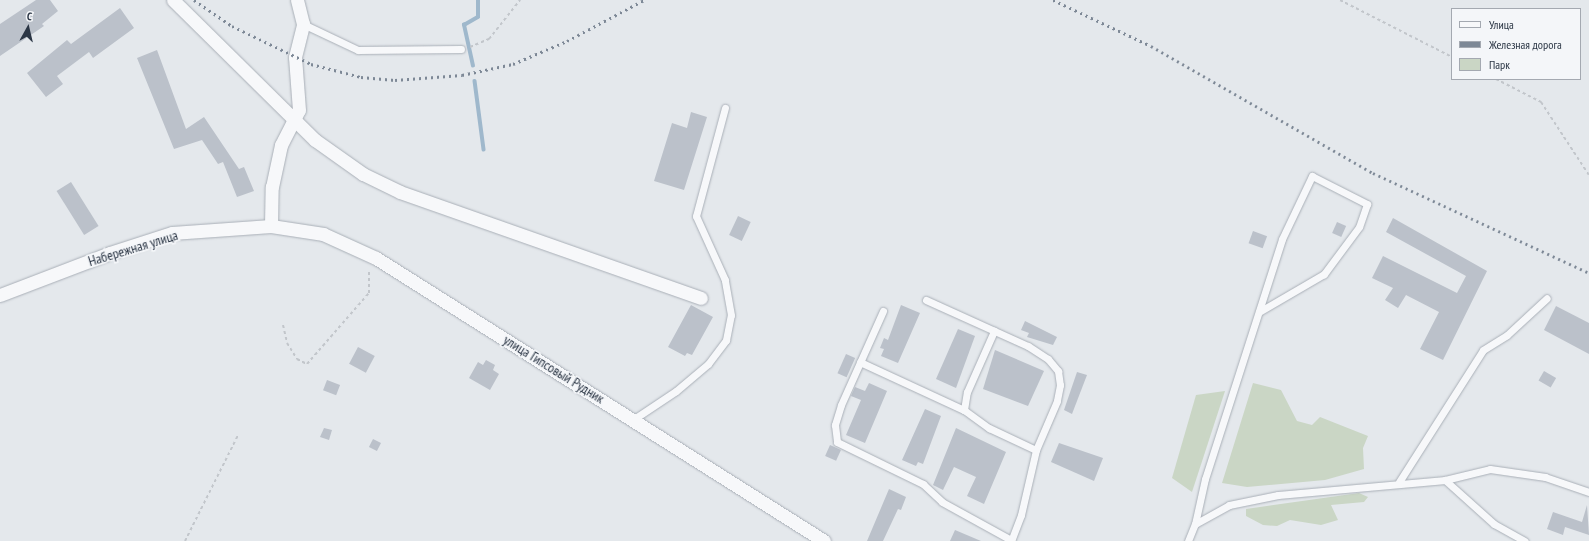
<!DOCTYPE html>
<html>
<head>
<meta charset="utf-8">
<style>
	body { margin:0 }
	#map { position:relative; width:1589px; height:541px; overflow:hidden; background:#e4e8ec; font-family:"PT Sans Narrow",sans-serif }
	div>[style] { position:absolute }
	[style*='--x'] { left:calc(var(--x)*1px); top:calc(var(--y)*1px); width:calc(var(--w)*1px); rotate:calc(var(--a)*1deg) }
	.green>* { inset:0; background:#cad6c5 }
	.stream>* { height:3.5px; margin:-1.75px; padding:0 1.75px; transform-origin:1.75px; border-radius:1.75px; background:#9fb8cc }
	.building>* { inset:0; background:#bbc1ca; transform-origin:0 0 }
	.path>* { height:2px; margin-top:-1px; transform-origin:0; background:repeating-linear-gradient(90deg,#c2c6cb 0 3px,transparent 0 6px) }
	.roads { filter:drop-shadow(0 0 1px #a9afb7) drop-shadow(0 0 1px #a9afb7) }
	.service>* { height:7px; margin:-3.5px; padding:0 3.5px; transform-origin:3.5px; border-radius:3.5px; background:#f7f8fa }
	.minor>* { height:13px; margin:-6.5px; padding:0 6.5px; transform-origin:6.5px; border-radius:6.5px; background:#f7f8fa }
	.rail>* { height:3px; margin-top:-1.5px; transform-origin:0; background:repeating-linear-gradient(90deg,#7d8896 0 2px,transparent 0 6px) }
	span { translate:-50% -50%; white-space:nowrap; text-align:center; line-height:1.15; -webkit-text-stroke:3.5px #f4f6f9; paint-order:stroke }
	.street-label { font-size:14px; color:#2b3645 }
	.legend { position:absolute; left:1451px; top:8px; width:130px; height:72px; box-sizing:border-box; background:#f4f6f9; border:1px solid #a4a9b1; margin:0; padding:5px 7px; list-style:none; font-size:12px; color:#2b3645 }
	.legend li { display:flex; align-items:center; gap:8px; height:20px }
	.legend b { width:20px; border:1px solid #a4a9b1 }
	.north { position:absolute; left:8px; top:8px; width:40px; height:40px; -webkit-text-stroke:3px #f4f6f9; paint-order:stroke; rotate:8deg; font-size:11px; font-weight:700; line-height:16px; text-align:center; color:#2b3645 }
	.north::after { content:''; display:block; margin:auto; width:14px; height:18px; background:#2b3645; clip-path:polygon(50% 0,100% 100%,50% 72%,0 100%) }
</style>
</head>
<body>
<div id="map">
	<div class="green">
		<div style="clip-path:polygon(1253px 383px,1281px 390px,1297px 421px,1312px 425px,1320px 417px,1368px 436px,1363px 448px,1364px 469px,1325px 480px,1247px 487px,1222px 483px)"></div>
		<div style="clip-path:polygon(1225px 391px,1192px 492px,1172px 478px,1196px 395px)"></div>
		<div style="clip-path:polygon(1359px 493px,1368px 497px,1364px 502px,1331px 505px,1338px 520px,1321px 525px,1290px 520px,1277px 526px,1263px 525px,1246px 516px,1246px 509px)"></div>
	</div>
	<div class="stream">
		<div style="--x:473;--y:66;--w:42;--a:-102.4"></div>
		<div style="--x:464;--y:25;--w:16;--a:-30"></div>
		<div style="--x:478;--y:17;--w:17;--a:-90"></div>
		<div style="--x:475;--y:81;--w:69;--a:82.5"></div>
	</div>
	<div class="building">
		<div style="clip-path:polygon(36px 0,50px 0,58px 11px,42px 24px,44px 26px,0 56px,0 24px)"></div>
		<div style="clip-path:polygon(120px 8px,134px 28px,93px 58px,89px 52px,57px 76px,63px 84px,46px 97px,27px 73px,67px 40px,71px 44px)"></div>
		<div style="clip-path:polygon(157px 50px,186px 129px,204px 117px,239px 169px,244px 167px,254px 191px,237px 197px,223px 162px,218px 164px,202px 140px,174px 149px,137px 58px)"></div>
		<div style="clip-path:polygon(691px 112px,707px 117px,684px 190px,654px 181px,672px 123px,687px 128px)"></div>
		<div style="left:71px;top:182px;width:52px;height:17px;rotate:58deg"></div>
		<div style="left:738px;top:216px;width:14px;height:21px;rotate:25deg"></div>
		<div style="clip-path:polygon(1393px 218px,1487px 271px,1443px 360px,1420px 349px,1439px 312px,1406px 295px,1398px 308px,1385px 300px,1393px 288px,1372px 278px,1383px 256px,1457px 293px,1466px 276px,1386px 232px)"></div>
		<div style="left:1337px;top:222px;width:10px;height:12px;rotate:24deg"></div>
		<div style="left:1253px;top:231px;width:15px;height:13px;rotate:20deg"></div>
		<div style="clip-path:polygon(691px 305px,713px 317px,692px 355px,687px 353px,685px 356px,668px 347px)"></div>
		<div style="clip-path:polygon(901px 305px,920px 313px,898px 363px,881px 356px,884px 349px,880px 348px,884px 338px,888px 340px)"></div>
		<div style="clip-path:polygon(1556px 306px,1589px 323px,1589px 354px,1544px 330px)"></div>
		<div style="clip-path:polygon(1025px 321px,1057px 337px,1053px 345px,1027px 337px,1029px 333px,1021px 330px)"></div>
		<div style="clip-path:polygon(958px 329px,975px 336px,956px 388px,936px 379px)"></div>
		<div style="left:358px;top:347px;width:19px;height:19px;rotate:28deg"></div>
		<div style="clip-path:polygon(995px 350px,1044px 371px,1028px 406px,983px 389px)"></div>
		<div style="left:846px;top:354px;width:10px;height:21px;rotate:24deg"></div>
		<div style="clip-path:polygon(486px 360px,495px 365px,493px 370px,499px 374px,490px 390px,469px 378px,478px 362px,483px 365px)"></div>
		<div style="left:1544px;top:371px;width:14px;height:11px;rotate:30deg"></div>
		<div style="clip-path:polygon(1077px 372px,1087px 375px,1072px 414px,1064px 410px)"></div>
		<div style="left:327px;top:380px;width:14px;height:11px;rotate:21deg"></div>
		<div style="clip-path:polygon(869px 383px,887px 391px,865px 443px,846px 435px,861px 400px,851px 396px,855px 387px,865px 391px)"></div>
		<div style="clip-path:polygon(925px 409px,941px 416px,923px 464px,918px 462px,916px 466px,902px 460px)"></div>
		<div style="clip-path:polygon(324px 428px,332px 430px,329px 440px,320px 437px)"></div>
		<div style="clip-path:polygon(956px 428px,1006px 452px,984px 504px,967px 496px,976px 477px,954px 467px,943px 490px,933px 485px)"></div>
		<div style="left:373px;top:439px;width:9px;height:9px;rotate:27deg"></div>
		<div style="clip-path:polygon(1059px 443px,1103px 458px,1094px 481px,1051px 462px)"></div>
		<div style="left:830px;top:445px;width:12px;height:12px;rotate:24deg"></div>
		<div style="clip-path:polygon(889px 489px,906px 497px,901px 510px,898px 509px,883px 541px,867px 541px)"></div>
		<div style="clip-path:polygon(1587px 505px,1589px 535px,1565px 527px,1563px 535px,1547px 529px,1553px 512px,1582px 522px)"></div>
		<div style="clip-path:polygon(955px 530px,981px 541px,950px 541px)"></div>
	</div>
	<div class="path">
		<div style="--x:1340;--y:0;--w:126;--a:27"></div>
		<div style="--x:470;--y:47;--w:21;--a:-23"></div>
		<div style="--x:489;--y:39;--w:50;--a:-51.5"></div>
		<div style="--x:1496;--y:79;--w:51;--a:27.1"></div>
		<div style="--x:1541;--y:102;--w:87;--a:56.7"></div>
		<div style="--x:283;--y:325;--w:18;--a:77"></div>
		<div style="--x:287;--y:343;--w:19;--a:58"></div>
		<div style="--x:297;--y:359;--w:11;--a:27"></div>
		<div style="--x:307;--y:364;--w:94;--a:-48.9"></div>
		<div style="--x:369;--y:293;--w:24;--a:-90"></div>
		<div style="--x:185;--y:541;--w:119;--a:-63.4"></div>
	</div>
	<div class="roads">
		<div class="service">
			<div style="--x:303;--y:24;--w:61;--a:25.3"></div>
			<div style="--x:358;--y:50;--w:103;--a:-0.6"></div>
			<div style="--x:926;--y:300;--w:112;--a:24.3"></div>
			<div style="--x:1028;--y:346;--w:24;--a:33"></div>
			<div style="--x:1048;--y:359;--w:16;--a:50"></div>
			<div style="--x:1058;--y:371;--w:14;--a:82"></div>
			<div style="--x:1060;--y:385;--w:16;--a:101"></div>
			<div style="--x:1057;--y:401;--w:53;--a:113.2"></div>
			<div style="--x:1036;--y:450;--w:67;--a:103"></div>
			<div style="--x:1021;--y:515;--w:28;--a:111"></div>
			<div style="--x:883;--y:311;--w:103;--a:114.1"></div>
			<div style="--x:841;--y:405;--w:21;--a:107"></div>
			<div style="--x:835;--y:425;--w:17;--a:83"></div>
			<div style="--x:837;--y:442;--w:96;--a:26"></div>
			<div style="--x:923;--y:484;--w:26;--a:43"></div>
			<div style="--x:942;--y:502;--w:79;--a:28.8"></div>
			<div style="--x:860;--y:362;--w:115;--a:24.8"></div>
			<div style="--x:964;--y:410;--w:31;--a:36"></div>
			<div style="--x:989;--y:428;--w:52;--a:25.1"></div>
			<div style="--x:964;--y:410;--w:18;--a:-81"></div>
			<div style="--x:967;--y:392;--w:67;--a:-66.1"></div>
			<div style="--x:634;--y:419;--w:50;--a:-33.7"></div>
			<div style="--x:676;--y:391;--w:42;--a:-40.2"></div>
			<div style="--x:708;--y:364;--w:30;--a:-53"></div>
			<div style="--x:726;--y:340;--w:25;--a:-79"></div>
			<div style="--x:731;--y:315;--w:36;--a:-100"></div>
			<div style="--x:725;--y:280;--w:70;--a:-114.4"></div>
			<div style="--x:696;--y:216;--w:112;--a:-75"></div>
			<div style="--x:1445;--y:480;--w:66;--a:41.9"></div>
			<div style="--x:1494;--y:524;--w:35;--a:29"></div>
			<div style="--x:1399;--y:482;--w:156;--a:-57.5"></div>
			<div style="--x:1483;--y:350;--w:28;--a:-32"></div>
			<div style="--x:1507;--y:335;--w:54;--a:-42.8"></div>
			<div style="--x:1195;--y:524;--w:46;--a:-77.5"></div>
			<div style="--x:1205;--y:479;--w:252;--a:-72.2"></div>
			<div style="--x:1282;--y:239;--w:70;--a:-64.5"></div>
			<div style="--x:1312;--y:176;--w:62;--a:27"></div>
			<div style="--x:1367;--y:204;--w:24;--a:109"></div>
			<div style="--x:1359;--y:227;--w:59;--a:126.7"></div>
			<div style="--x:1324;--y:274;--w:75;--a:149.7"></div>
			<div style="--x:1188;--y:541;--w:18;--a:-68"></div>
			<div style="--x:1195;--y:524;--w:39;--a:-29"></div>
			<div style="--x:1229;--y:505;--w:50;--a:-11.5"></div>
			<div style="--x:1278;--y:495;--w:168;--a:-5.1"></div>
			<div style="--x:1445;--y:480;--w:46;--a:-13.7"></div>
			<div style="--x:1490;--y:469;--w:56;--a:8.3"></div>
			<div style="--x:1545;--y:477;--w:46;--a:18.8"></div>
		</div>
		<div class="minor">
			<div style="--x:173;--y:0;--w:199;--a:44.6"></div>
			<div style="--x:315;--y:140;--w:59;--a:35.3"></div>
			<div style="--x:363;--y:174;--w:41;--a:25.9"></div>
			<div style="--x:400;--y:192;--w:319;--a:19.4"></div>
			<div style="--x:271;--y:226;--w:39;--a:-89"></div>
			<div style="--x:272;--y:187;--w:43;--a:-77.9"></div>
			<div style="--x:281;--y:145;--w:39;--a:-63"></div>
			<div style="--x:299;--y:110;--w:53;--a:-94.3"></div>
			<div style="--x:295;--y:57;--w:34;--a:-76"></div>
			<div style="--x:303;--y:24;--w:25;--a:-104"></div>
			<div style="--x:0;--y:295;--w:118;--a:-20.9"></div>
			<div style="--x:110;--y:253;--w:65;--a:-17.9"></div>
			<div style="--x:172;--y:233;--w:99;--a:-4"></div>
			<div style="--x:271;--y:226;--w:53;--a:8.7"></div>
			<div style="--x:323;--y:234;--w:58;--a:24.4"></div>
			<div style="--x:376;--y:258;--w:530;--a:32.28"></div>
		</div>
	</div>
	<div class="rail">
		<div style="--x:194;--y:0;--w:46;--a:34.4"></div>
		<div style="--x:232;--y:26;--w:88;--a:25.7"></div>
		<div style="--x:311;--y:64;--w:52;--a:14.6"></div>
		<div style="--x:361;--y:77;--w:34;--a:5"></div>
		<div style="--x:395;--y:80;--w:67;--a:-4.3"></div>
		<div style="--x:462;--y:75;--w:52;--a:-12.2"></div>
		<div style="--x:513;--y:64;--w:59;--a:-23.1"></div>
		<div style="--x:567;--y:41;--w:87;--a:-28"></div>
		<div style="--x:1053;--y:0;--w:108;--a:25.1"></div>
		<div style="--x:1151;--y:46;--w:256;--a:29.8"></div>
		<div style="--x:1373;--y:173;--w:238;--a:24.8"></div>
	</div>
	<div class="street-label">
		<span style="left:133px;top:248px;rotate:-17deg">Набережная улица</span>
		<span style="left:554px;top:369px;rotate:32deg">улица Гипсовый Рудник</span>
	</div>
	<ul class="legend">
	<li><b style="height:5px;background:#f7f8fa"></b>Улица</li>
	<li><b style="height:5px;background:#7d8896"></b>Железная дорога</li>
	<li><b style="height:11px;background:#cad6c5"></b>Парк</li>
	</ul>
	<div class="north">С</div>
</div>
</body>
</html>
